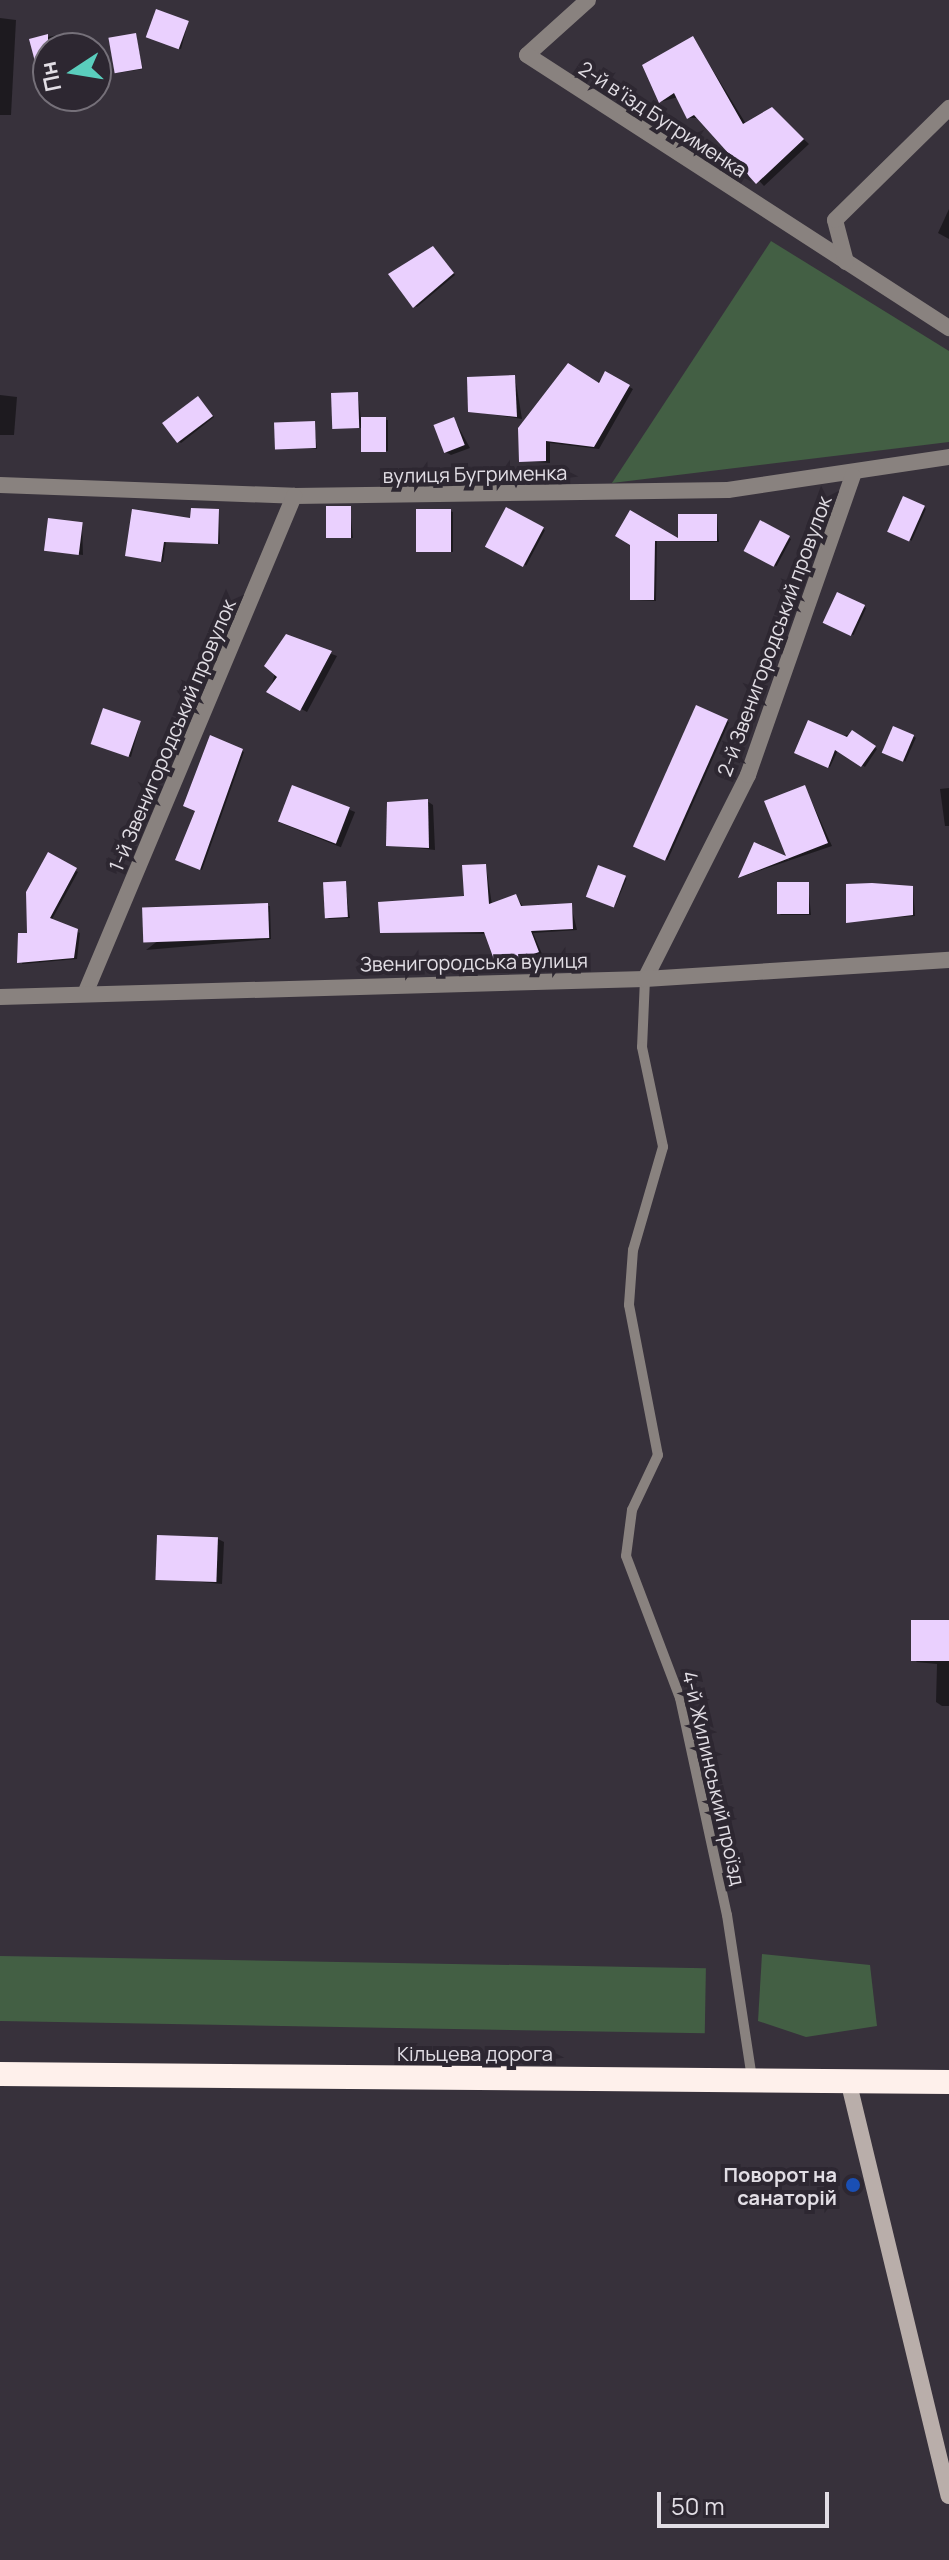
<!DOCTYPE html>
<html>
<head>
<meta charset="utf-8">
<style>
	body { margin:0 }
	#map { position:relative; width:949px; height:2560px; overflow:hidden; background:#37313b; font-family:Manrope,sans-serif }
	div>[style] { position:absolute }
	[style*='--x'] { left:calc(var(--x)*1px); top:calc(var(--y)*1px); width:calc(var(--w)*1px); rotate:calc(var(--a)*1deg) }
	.green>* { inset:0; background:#435f44; transform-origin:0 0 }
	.shadow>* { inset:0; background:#0007; transform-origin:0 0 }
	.building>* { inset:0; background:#ead0fe; transform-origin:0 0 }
	.lane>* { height:10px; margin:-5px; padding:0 5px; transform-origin:5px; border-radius:5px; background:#89827f }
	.street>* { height:16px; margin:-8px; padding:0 8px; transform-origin:8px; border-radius:8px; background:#89827f }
	.secondary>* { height:16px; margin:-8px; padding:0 8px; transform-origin:8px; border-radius:8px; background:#b9aeaa }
	.highway>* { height:24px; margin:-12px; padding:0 12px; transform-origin:12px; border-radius:12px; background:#fef0eb }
	.dots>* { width:22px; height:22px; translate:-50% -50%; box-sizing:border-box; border:4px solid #2d2731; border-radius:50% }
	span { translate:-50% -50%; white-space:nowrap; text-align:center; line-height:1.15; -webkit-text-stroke:8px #2d2731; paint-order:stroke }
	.street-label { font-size:20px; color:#e2dee5 }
	.poi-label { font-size:20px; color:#e2dee5; font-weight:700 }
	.right { translate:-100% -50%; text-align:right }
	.north { position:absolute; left:32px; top:32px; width:80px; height:80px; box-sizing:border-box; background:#2d2731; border:2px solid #757079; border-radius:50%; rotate:258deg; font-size:22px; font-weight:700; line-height:32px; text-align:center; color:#e2dee5 }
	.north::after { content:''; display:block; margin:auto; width:28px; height:36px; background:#5acebd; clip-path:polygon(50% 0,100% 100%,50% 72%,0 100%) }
	.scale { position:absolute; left:657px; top:2492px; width:172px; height:36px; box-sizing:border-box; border:4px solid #e2dee5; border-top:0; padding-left:10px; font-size:24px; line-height:28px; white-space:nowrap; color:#e2dee5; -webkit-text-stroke:6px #2d2731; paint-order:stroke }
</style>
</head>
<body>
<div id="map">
	<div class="green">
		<div style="clip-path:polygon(771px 241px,949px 351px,949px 442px,612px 483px)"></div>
		<div style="clip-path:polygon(762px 1954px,870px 1965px,877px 2026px,806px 2037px,758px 2021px)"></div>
		<div style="left:0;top:1956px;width:706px;height:65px;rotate:1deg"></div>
	</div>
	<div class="shadow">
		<div style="clip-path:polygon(0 18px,16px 20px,11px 115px,0 115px)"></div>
		<div style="clip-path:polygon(188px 23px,181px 49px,151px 38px)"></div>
		<div style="clip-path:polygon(58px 35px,62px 48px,48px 48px,48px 84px,31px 40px)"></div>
		<div style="clip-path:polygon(135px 35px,143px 69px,118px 73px,115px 72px)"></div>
		<div style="clip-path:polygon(693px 38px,746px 124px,772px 110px,809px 144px,764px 186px,700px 118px,688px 118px,678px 97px,660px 102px)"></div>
		<div style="clip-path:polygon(949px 209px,949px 239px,938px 233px)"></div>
		<div style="clip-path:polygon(433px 248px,455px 275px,417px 307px,415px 306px)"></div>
		<div style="clip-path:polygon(606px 374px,633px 389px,599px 449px,550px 443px,550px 463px,521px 461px)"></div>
		<div style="clip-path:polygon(515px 377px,522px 419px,470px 411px)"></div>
		<div style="clip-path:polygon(358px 394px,361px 419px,388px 420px,388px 451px,366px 452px,363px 428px,334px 428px)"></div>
		<div style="clip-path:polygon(0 395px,17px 397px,14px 435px,0 435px)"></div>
		<div style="clip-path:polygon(200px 399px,214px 417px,181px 443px,178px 441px)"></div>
		<div style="clip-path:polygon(454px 419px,470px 448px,451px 455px,444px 451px)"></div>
		<div style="clip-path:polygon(314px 423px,317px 449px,277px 448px)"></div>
		<div style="left:904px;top:499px;width:24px;height:35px;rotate:24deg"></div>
		<div style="clip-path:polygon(350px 508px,353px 538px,330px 538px)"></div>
		<div style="left:507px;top:510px;width:43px;height:40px;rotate:28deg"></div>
		<div style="clip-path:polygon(219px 511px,220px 544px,166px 542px,163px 562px,129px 556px)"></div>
		<div style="clip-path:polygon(453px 512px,453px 552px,418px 551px,450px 511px)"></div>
		<div style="clip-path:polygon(631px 513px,680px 541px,717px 516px,719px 542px,657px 541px,656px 601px,635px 600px)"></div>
		<div style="left:761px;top:523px;width:34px;height:31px;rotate:28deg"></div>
		<div style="clip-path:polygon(82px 524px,83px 555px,50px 551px)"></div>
		<div style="left:838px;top:595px;width:31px;height:30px;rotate:25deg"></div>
		<div style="clip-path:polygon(287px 637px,337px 656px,307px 712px,269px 692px)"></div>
		<div style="left:697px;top:708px;width:35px;height:151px;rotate:24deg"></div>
		<div style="clip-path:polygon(140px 723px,131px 757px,95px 744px)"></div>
		<div style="left:894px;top:728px;width:24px;height:26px;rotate:24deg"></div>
		<div style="clip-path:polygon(853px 733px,877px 749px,865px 767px,838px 750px,830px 767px,796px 752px)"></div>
		<div style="clip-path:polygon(211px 738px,244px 752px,202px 870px,177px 859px,198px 811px)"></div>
		<div style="left:293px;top:787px;width:67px;height:38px;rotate:22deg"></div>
		<div style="clip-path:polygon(805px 787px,832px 846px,741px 877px,755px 845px,789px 860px,767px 802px)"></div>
		<div style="clip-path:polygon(949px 788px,949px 826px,945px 826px,940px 789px)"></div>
		<div style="clip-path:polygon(427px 801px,433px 805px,435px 850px,388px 845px)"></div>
		<div style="clip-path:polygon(49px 855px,78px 872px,51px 921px,80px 933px,77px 959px,22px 964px)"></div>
		<div style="clip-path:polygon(486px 866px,492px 905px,516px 896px,524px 908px,571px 905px,577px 930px,533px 933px,542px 954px,503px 969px,486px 934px,382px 932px,466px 898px)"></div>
		<div style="left:599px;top:867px;width:30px;height:30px;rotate:23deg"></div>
		<div style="clip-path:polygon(345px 883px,350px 918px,329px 919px,327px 918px)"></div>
		<div style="clip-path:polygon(808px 884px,811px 915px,780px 915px)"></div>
		<div style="clip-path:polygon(913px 888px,915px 916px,848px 921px)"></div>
		<div style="clip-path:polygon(270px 906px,271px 939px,146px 950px,199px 909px)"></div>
		<div style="clip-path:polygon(218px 1539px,224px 1542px,222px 1584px,158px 1578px)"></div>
		<div style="clip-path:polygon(949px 1622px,949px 1706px,942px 1706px,936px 1702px,937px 1664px,916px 1662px)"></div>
	</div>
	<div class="building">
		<div style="left:156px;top:9px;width:35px;height:30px;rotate:20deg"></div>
		<div style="left:136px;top:33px;width:36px;height:28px;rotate:80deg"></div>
		<div style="clip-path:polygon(48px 34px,48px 87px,42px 88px,29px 39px)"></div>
		<div style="clip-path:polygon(693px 36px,743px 124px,772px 107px,804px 139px,756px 184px,694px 115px,687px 119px,674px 93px,659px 103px,642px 65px)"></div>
		<div style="clip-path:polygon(433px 246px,454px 273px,413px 308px,388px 274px)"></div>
		<div style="clip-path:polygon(568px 363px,599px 383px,605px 371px,630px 385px,594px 447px,546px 441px,546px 461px,519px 462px,518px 428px)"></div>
		<div style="clip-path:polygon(515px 375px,517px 417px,468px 412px,467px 377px)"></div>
		<div style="left:358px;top:392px;width:36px;height:27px;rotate:88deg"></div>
		<div style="left:198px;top:396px;width:25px;height:45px;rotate:53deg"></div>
		<div style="left:361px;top:417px;width:25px;height:35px"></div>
		<div style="left:454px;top:417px;width:30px;height:22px;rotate:69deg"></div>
		<div style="left:315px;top:421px;width:27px;height:41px;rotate:88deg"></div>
		<div style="left:903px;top:496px;width:24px;height:39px;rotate:24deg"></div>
		<div style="left:351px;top:506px;width:32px;height:25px;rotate:90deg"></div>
		<div style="left:506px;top:507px;width:43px;height:45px;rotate:28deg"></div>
		<div style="clip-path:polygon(191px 508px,219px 509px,218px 544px,164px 542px,161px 562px,125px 556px,132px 509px,190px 518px)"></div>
		<div style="left:416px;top:509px;width:35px;height:43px"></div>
		<div style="clip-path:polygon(630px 510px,678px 538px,678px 514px,717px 514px,717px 541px,655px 541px,654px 600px,630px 600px,630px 545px,615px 536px)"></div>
		<div style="left:48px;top:518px;width:35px;height:33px;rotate:7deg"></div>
		<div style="left:760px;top:520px;width:34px;height:35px;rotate:28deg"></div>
		<div style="left:837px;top:592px;width:31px;height:34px;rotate:25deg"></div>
		<div style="clip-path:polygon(286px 634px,332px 651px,300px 711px,266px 692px,277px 677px,264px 666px)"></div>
		<div style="left:696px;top:705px;width:35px;height:155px;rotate:24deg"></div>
		<div style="left:103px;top:708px;width:40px;height:38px;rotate:19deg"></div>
		<div style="clip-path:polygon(808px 720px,847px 737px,852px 730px,876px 746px,861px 767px,835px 750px,828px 768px,794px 753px)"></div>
		<div style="left:893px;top:726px;width:23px;height:29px;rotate:23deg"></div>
		<div style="clip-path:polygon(210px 735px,243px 749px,200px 870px,175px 860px,195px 811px,183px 806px)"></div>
		<div style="left:292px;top:785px;width:62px;height:39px;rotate:21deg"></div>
		<div style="clip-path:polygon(805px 785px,828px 843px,738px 878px,754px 842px,786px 856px,764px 801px)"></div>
		<div style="clip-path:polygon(428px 799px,429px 848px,386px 846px,387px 802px)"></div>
		<div style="clip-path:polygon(48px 852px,77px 868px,50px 918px,78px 929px,74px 958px,17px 963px,18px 933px,27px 933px,26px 892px)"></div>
		<div style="clip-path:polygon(486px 864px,489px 904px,516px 894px,521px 906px,572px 903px,573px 929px,531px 931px,539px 952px,497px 968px,484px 932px,380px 933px,378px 902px,464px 896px,462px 865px)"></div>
		<div style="left:598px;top:865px;width:30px;height:34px;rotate:21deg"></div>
		<div style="left:346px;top:881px;width:36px;height:23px;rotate:87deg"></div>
		<div style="left:809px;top:882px;width:32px;height:32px;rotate:90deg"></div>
		<div style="clip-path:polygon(872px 883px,913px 886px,913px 915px,846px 923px,846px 884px)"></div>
		<div style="left:268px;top:903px;width:35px;height:126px;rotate:88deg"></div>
		<div style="left:157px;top:1535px;width:61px;height:45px;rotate:2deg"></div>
		<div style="left:949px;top:1620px;width:41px;height:38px;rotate:90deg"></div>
	</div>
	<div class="lane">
		<div style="--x:645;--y:979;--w:68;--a:92.5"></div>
		<div style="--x:642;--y:1047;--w:102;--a:78.1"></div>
		<div style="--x:663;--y:1147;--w:107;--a:106.2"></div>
		<div style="--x:633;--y:1250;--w:55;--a:94.2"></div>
		<div style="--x:629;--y:1305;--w:153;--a:79.1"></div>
		<div style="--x:658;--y:1455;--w:61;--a:115.3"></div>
		<div style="--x:632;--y:1510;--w:46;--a:97.4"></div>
		<div style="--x:626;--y:1556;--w:152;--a:69.2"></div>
		<div style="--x:680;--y:1698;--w:222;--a:77.8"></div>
		<div style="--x:727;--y:1915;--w:166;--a:81.3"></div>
	</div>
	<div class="street">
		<div style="--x:588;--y:0;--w:82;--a:138"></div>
		<div style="--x:527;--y:55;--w:503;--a:32.9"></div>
		<div style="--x:846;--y:262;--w:43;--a:-104.7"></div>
		<div style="--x:835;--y:220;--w:160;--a:-44.5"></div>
		<div style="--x:0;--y:485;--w:294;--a:2.1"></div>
		<div style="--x:294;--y:496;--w:434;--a:-0.8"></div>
		<div style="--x:728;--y:490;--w:223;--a:-8.5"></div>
		<div style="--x:645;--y:979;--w:229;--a:-63.2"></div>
		<div style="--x:748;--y:775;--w:317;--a:-70.7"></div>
		<div style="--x:87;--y:989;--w:535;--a:-67.22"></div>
		<div style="--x:0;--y:997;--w:645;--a:-1.6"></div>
		<div style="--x:645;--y:979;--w:305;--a:-3.6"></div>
	</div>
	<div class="secondary">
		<div style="--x:848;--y:2080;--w:428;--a:76.4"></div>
	</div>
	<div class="highway">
		<div style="--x:0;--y:2074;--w:949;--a:0.48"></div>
	</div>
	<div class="dots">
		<div style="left:853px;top:2185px;background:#1a4fb4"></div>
	</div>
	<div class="street-label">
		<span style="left:663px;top:119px;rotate:33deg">2-й в'їзд Бугрименка</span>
		<span style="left:475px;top:474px;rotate:-1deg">вулиця Бугрименка</span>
		<span style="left:774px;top:636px;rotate:-70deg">2-й Звенигородський провулок</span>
		<span style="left:172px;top:735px;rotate:-67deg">1-й Звенигородський провулок</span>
		<span style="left:474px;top:962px;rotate:-1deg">Звенигородська вулиця</span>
		<span style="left:714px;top:1778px;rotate:77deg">4-й Жилинський проїзд</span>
		<span style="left:475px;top:2053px">Кільцева дорога</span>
	</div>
	<div class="poi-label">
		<span class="right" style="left:837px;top:2186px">Поворот на<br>санаторій</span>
	</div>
	<div class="north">Пн</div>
	<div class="scale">50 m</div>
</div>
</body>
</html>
